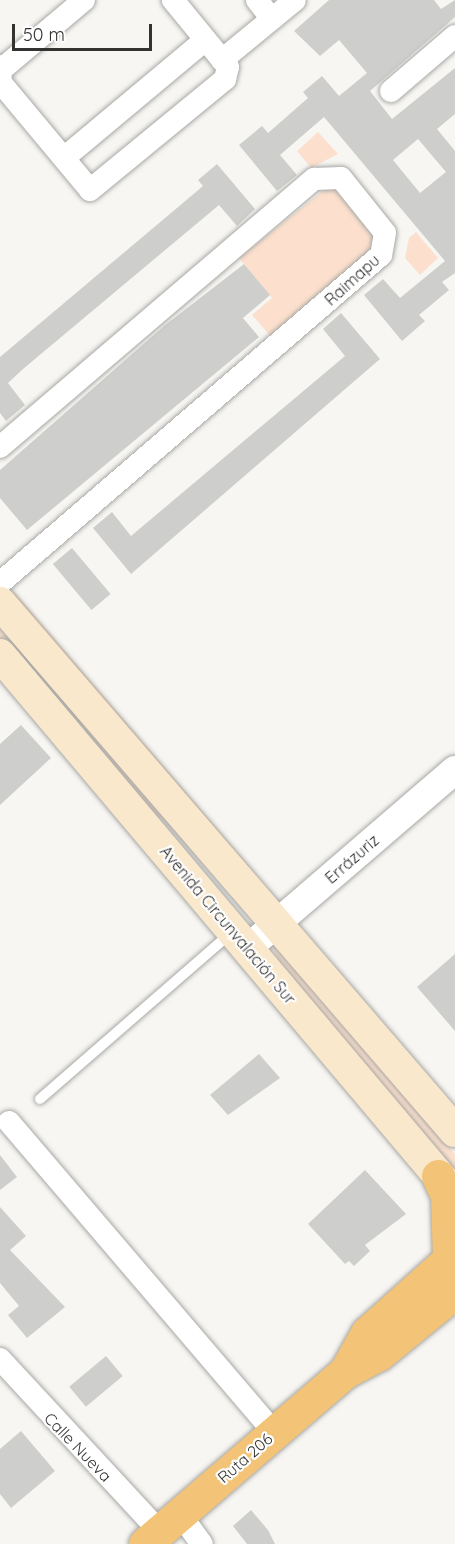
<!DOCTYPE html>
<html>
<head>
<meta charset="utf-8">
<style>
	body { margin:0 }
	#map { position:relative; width:455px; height:1544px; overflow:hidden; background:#f7f6f3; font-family:Quicksand,sans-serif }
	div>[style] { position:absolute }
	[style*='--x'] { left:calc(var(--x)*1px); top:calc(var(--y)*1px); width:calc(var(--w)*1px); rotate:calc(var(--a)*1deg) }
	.green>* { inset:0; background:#fce0cd }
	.building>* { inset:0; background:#cecfcc; transform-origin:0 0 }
	.roads { filter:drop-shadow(0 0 2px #a8a8a5) drop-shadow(0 0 2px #a8a8a5) }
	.service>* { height:10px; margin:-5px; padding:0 5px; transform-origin:5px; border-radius:5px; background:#fff }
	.minor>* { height:22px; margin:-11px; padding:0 11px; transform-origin:11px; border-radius:11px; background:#fff }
	.tertiary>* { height:28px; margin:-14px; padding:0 14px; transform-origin:14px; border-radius:14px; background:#fff }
	.secondary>* { height:32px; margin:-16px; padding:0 16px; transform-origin:16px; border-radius:16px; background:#fae8cc }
	.trunk>* { height:33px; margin:-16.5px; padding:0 16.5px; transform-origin:16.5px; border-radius:16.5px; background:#f3c377 }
	span { translate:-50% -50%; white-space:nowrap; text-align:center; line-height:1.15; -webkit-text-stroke:4.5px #fff; paint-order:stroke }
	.street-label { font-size:16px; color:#323231 }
	.scale { position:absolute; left:12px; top:24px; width:140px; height:27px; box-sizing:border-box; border:3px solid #323231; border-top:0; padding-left:8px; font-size:18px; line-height:21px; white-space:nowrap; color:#323231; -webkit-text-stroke:4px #fff; paint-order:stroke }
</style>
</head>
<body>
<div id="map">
	<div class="green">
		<div style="clip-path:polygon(318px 132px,338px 154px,311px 168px,297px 151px)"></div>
		<div style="clip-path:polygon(329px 186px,339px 189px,380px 238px,377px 252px,273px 339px,252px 315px,272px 298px,239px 258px)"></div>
		<div style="clip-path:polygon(416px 232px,438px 258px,420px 275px,405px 258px,409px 238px)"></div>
		<div style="clip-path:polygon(14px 591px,249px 866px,271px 895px,13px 594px)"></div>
		<div style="clip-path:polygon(0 618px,250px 917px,162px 818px,151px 814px,0 639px)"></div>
		<div style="clip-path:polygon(273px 946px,281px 947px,455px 1154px,455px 1173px,278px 961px)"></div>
	</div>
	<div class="building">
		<div style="clip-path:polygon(evenodd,329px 0,434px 0,441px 9px,455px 0,455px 17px,370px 91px,392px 119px,455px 68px,455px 114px,437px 129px,455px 151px,455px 273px,442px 282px,449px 290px,419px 315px,425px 321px,402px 341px,364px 295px,383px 279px,400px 298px,445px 261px,324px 117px,280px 155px,297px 175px,277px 191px,239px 145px,262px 126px,268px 133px,308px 98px,303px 92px,322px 76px,339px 96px,367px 73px,339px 40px,320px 56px,294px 31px,329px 0,418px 139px,446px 172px,420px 193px,393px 160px,418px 139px)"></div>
		<div style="clip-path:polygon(217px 164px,255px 209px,237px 226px,219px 205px,23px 369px,8px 383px,25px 405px,6px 421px,0 413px,0 357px,203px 186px,198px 180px)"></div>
		<div style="clip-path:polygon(244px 264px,270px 295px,243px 318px,259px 337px,27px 530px,0 498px,0 470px,164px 326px)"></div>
		<div style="clip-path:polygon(341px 313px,380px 359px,131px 574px,93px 528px,112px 512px,131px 536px,345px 356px,323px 329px)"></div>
		<div style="left:72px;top:548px;width:60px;height:25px;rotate:50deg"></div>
		<div style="clip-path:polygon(21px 725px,51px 758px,0 805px,0 744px)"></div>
		<div style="clip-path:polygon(455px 954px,455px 1031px,417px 987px)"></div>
		<div style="clip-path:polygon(259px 1054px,280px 1078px,228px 1115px,210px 1095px)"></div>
		<div style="clip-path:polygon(0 1155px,17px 1177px,0 1190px)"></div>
		<div style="clip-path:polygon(365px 1170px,406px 1214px,365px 1245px,370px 1251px,354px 1266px,349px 1261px,345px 1264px,308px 1224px)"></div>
		<div style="clip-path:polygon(0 1207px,26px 1236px,10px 1250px,65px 1307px,27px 1338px,8px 1315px,19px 1306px,0 1283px)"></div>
		<div style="left:106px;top:1356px;width:26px;height:48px;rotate:50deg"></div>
		<div style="clip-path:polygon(21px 1431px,55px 1471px,11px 1508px,0 1494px,0 1449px)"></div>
		<div style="clip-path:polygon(251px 1510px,268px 1530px,275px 1544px,247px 1544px,233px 1526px)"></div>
	</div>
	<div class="roads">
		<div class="service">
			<div style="--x:40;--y:1099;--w:252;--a:-41"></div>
		</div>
		<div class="minor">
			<div style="--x:257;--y:0;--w:24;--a:52"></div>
			<div style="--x:222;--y:60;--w:94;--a:-39.4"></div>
			<div style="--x:0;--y:66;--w:17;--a:87"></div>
			<div style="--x:1;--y:83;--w:139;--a:50.2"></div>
			<div style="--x:90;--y:190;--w:175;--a:-39.4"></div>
			<div style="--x:225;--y:79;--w:12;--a:-76"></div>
			<div style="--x:228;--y:67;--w:87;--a:-129.4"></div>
			<div style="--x:2;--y:69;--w:107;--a:-40.1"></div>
			<div style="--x:391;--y:91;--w:84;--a:-40.7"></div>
			<div style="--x:64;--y:158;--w:184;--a:-39.9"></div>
			<div style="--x:0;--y:447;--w:413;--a:-40.5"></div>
			<div style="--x:314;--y:179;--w:27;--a:-2"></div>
			<div style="--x:341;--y:178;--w:70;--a:51.3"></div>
			<div style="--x:385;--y:233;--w:22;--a:100"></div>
			<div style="--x:381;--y:255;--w:503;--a:139.28"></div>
			<div style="--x:9;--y:1122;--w:409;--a:49.5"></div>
			<div style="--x:0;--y:1359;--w:234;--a:47.2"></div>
			<div style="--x:180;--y:1514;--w:37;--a:54"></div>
		</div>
		<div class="tertiary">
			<div style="--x:248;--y:948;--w:273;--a:-40.7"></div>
		</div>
		<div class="secondary">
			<div style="--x:0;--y:603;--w:697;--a:49.25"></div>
			<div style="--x:0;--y:655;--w:706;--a:49.88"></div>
		</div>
		<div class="trunk">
			<div style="--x:438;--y:1176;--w:21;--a:65"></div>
			<div style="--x:447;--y:1195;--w:64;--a:88.2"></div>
			<div style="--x:345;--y:1372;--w:45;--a:-60.6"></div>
			<div style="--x:367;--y:1333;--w:118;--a:-41.9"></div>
			<div style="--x:145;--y:1544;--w:264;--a:-40.7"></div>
			<div style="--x:345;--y:1372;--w:38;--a:-28"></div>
			<div style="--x:379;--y:1354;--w:98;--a:-39.2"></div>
		</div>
	</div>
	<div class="street-label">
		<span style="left:352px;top:280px;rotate:-42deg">Raimapu</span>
		<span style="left:352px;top:859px;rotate:-41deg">Errázuriz</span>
		<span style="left:228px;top:925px;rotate:50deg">Avenida Circunvalación Sur</span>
		<span style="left:78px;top:1447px;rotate:46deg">Calle Nueva</span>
		<span style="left:245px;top:1458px;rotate:-41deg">Ruta 206</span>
	</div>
	<div class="scale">50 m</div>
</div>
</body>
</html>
